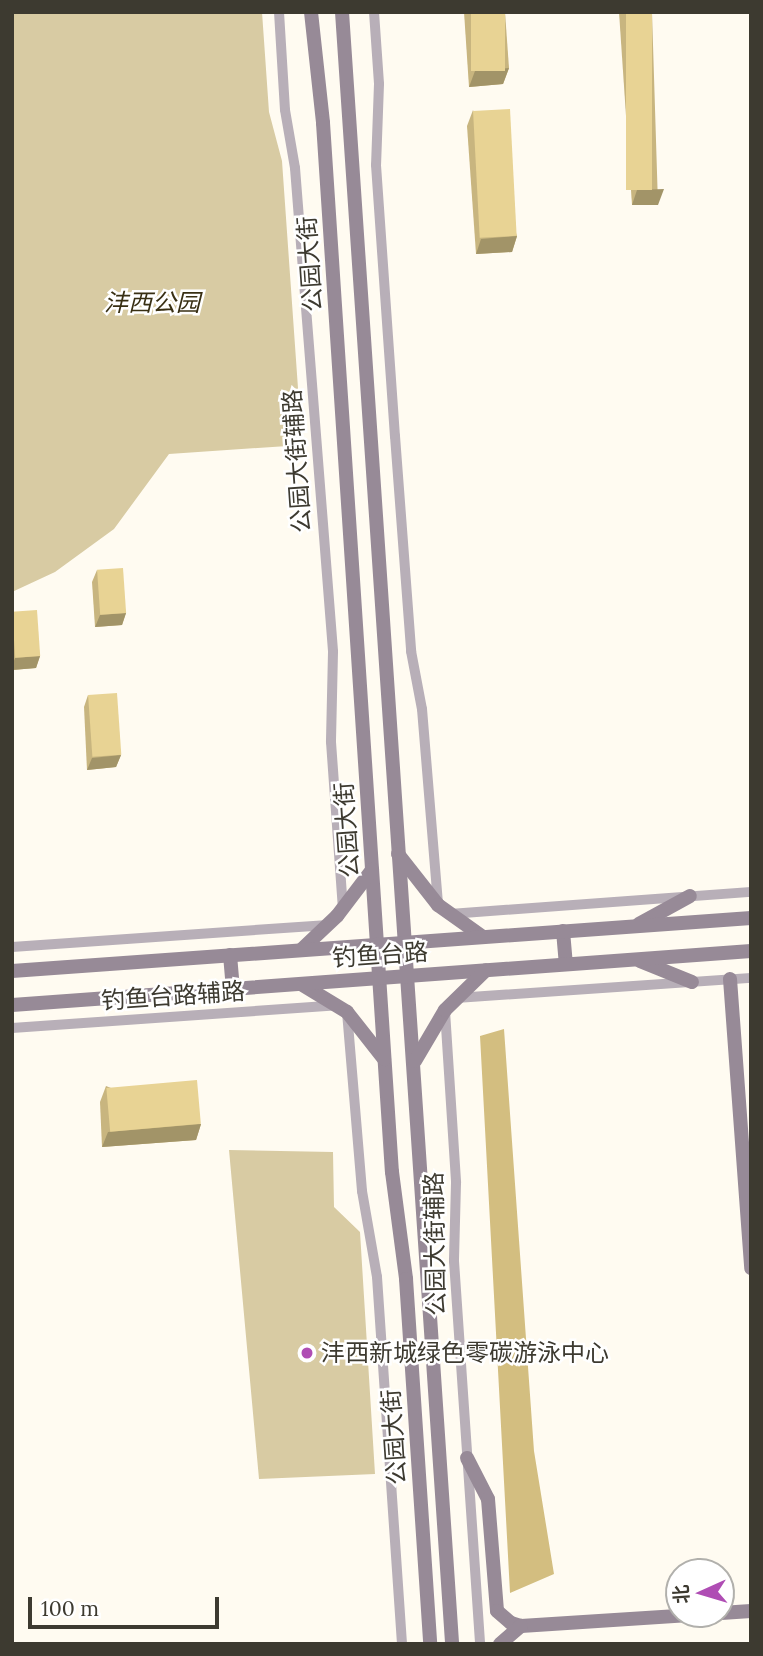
<!DOCTYPE html>
<html>
<head>
<meta charset="utf-8">
<style>
	body { margin:0 }
	#map { position:relative; width:763px; height:1656px; overflow:hidden; background:#fffbf1; font-family:Lora,"Noto Sans SC",serif }
	div>[style] { position:absolute }
	[style*='--x'] { left:calc(var(--x)*1px); top:calc(var(--y)*1px); width:calc(var(--w)*1px); rotate:calc(var(--a)*1deg) }
	.green>* { inset:0; background:#d8cba3 }
	.forest>* { inset:0; background:#d3be80 }
	.street>* { height:10px; margin:-5px; padding:0 5px; transform-origin:5px; border-radius:5px; background:#b8afb8 }
	.secondary>* { height:14px; margin:-7px; padding:0 7px; transform-origin:7px; border-radius:7px; background:#978a97 }
	.wall>* { inset:0; background:#c8b57f }
	.shaded-wall>* { inset:0; background:#a29468 }
	.building>* { inset:0; background:#e8d394; transform-origin:0 0 }
	.dots>* { width:19px; height:19px; translate:-50% -50%; box-sizing:border-box; border:4px solid #fff; border-radius:50% }
	span { translate:-50% -50%; white-space:nowrap; text-align:center; line-height:1.15; -webkit-text-stroke:5px #fff; paint-order:stroke }
	.street-label { font-size:24px; color:#3d3a30 }
	.park-label { font-size:24px; color:#382f13; font-style:italic }
	.poi-label { font-size:24px; color:#3d3a30 }
	.left { translate:0 -50%; text-align:left }
	.frame { position:absolute; inset:0; border:14px solid #3d3a30; pointer-events:none }
	.north { position:absolute; left:665px; top:1558px; width:70px; height:70px; box-sizing:border-box; background:#fff; border:2px solid #b1b0ac; border-radius:50%; rotate:266deg; font-size:19px; font-weight:700; line-height:28px; text-align:center; color:#3d3a30 }
	.north::after { content:''; display:block; margin:auto; width:24px; height:32px; background:#af4db4; clip-path:polygon(50% 0,100% 100%,50% 72%,0 100%) }
	.scale { position:absolute; left:28px; top:1597px; width:191px; height:32px; box-sizing:border-box; border:4px solid #3d3a30; border-top:0; padding-left:9px; font-size:21px; line-height:24px; white-space:nowrap; color:#3d3a30; -webkit-text-stroke:5px #fff; paint-order:stroke }
</style>
</head>
<body>
<div id="map">
	<div class="green">
		<div style="clip-path:polygon(12px 12px,262px 12px,269px 112px,282px 161px,302px 445px,169px 454px,114px 529px,55px 572px,12px 592px)"></div>
		<div style="clip-path:polygon(229px 1150px,333px 1152px,334px 1207px,360px 1232px,375px 1474px,259px 1479px)"></div>
	</div>
	<div class="forest">
		<div style="clip-path:polygon(504px 1029px,534px 1451px,554px 1574px,510px 1593px,480px 1036px)"></div>
	</div>
	<div class="street">
		<div style="--x:279;--y:12;--w:98;--a:86.5"></div>
		<div style="--x:285;--y:110;--w:59;--a:80.2"></div>
		<div style="--x:295;--y:168;--w:485;--a:85.5"></div>
		<div style="--x:333;--y:652;--w:90;--a:91.3"></div>
		<div style="--x:331;--y:742;--w:166;--a:85.9"></div>
		<div style="--x:374;--y:12;--w:72;--a:86"></div>
		<div style="--x:379;--y:84;--w:81;--a:92.1"></div>
		<div style="--x:376;--y:165;--w:272;--a:86"></div>
		<div style="--x:395;--y:436;--w:216;--a:85.7"></div>
		<div style="--x:411;--y:651;--w:59;--a:79.3"></div>
		<div style="--x:422;--y:709;--w:197;--a:85.3"></div>
		<div style="--x:450;--y:914;--w:302;--a:-4.2"></div>
		<div style="--x:12;--y:947;--w:317;--a:-4"></div>
		<div style="--x:456;--y:998;--w:296;--a:-3.9"></div>
		<div style="--x:445;--y:1011;--w:172;--a:86.3"></div>
		<div style="--x:456;--y:1183;--w:78;--a:91.5"></div>
		<div style="--x:454;--y:1261;--w:384;--a:86.1"></div>
		<div style="--x:347;--y:1012;--w:180;--a:85.2"></div>
		<div style="--x:362;--y:1191;--w:87;--a:80.1"></div>
		<div style="--x:377;--y:1277;--w:368;--a:86.1"></div>
		<div style="--x:12;--y:1028;--w:326;--a:-4"></div>
	</div>
	<div class="secondary">
		<div style="--x:311;--y:12;--w:112;--a:83.8"></div>
		<div style="--x:323;--y:123;--w:1051;--a:86.24"></div>
		<div style="--x:392;--y:1172;--w:108;--a:82.5"></div>
		<div style="--x:406;--y:1279;--w:366;--a:86.2"></div>
		<div style="--x:342;--y:12;--w:1636;--a:86.14"></div>
		<div style="--x:398;--y:854;--w:65;--a:51.9"></div>
		<div style="--x:438;--y:905;--w:55;--a:35.4"></div>
		<div style="--x:639;--y:924;--w:58;--a:-28.8"></div>
		<div style="--x:563;--y:931;--w:33;--a:85"></div>
		<div style="--x:301;--y:950;--w:50;--a:-43.4"></div>
		<div style="--x:337;--y:916;--w:58;--a:-52.7"></div>
		<div style="--x:230;--y:955;--w:34;--a:85"></div>
		<div style="--x:640;--y:961;--w:56;--a:22"></div>
		<div style="--x:12;--y:971;--w:741;--a:-4.1"></div>
		<div style="--x:730;--y:979;--w:290;--a:85.8"></div>
		<div style="--x:301;--y:984;--w:54;--a:31.3"></div>
		<div style="--x:347;--y:1012;--w:60;--a:51.8"></div>
		<div style="--x:12;--y:1005;--w:741;--a:-4.18"></div>
		<div style="--x:415;--y:1061;--w:59;--a:-59.5"></div>
		<div style="--x:445;--y:1010;--w:57;--a:-44.3"></div>
		<div style="--x:467;--y:1458;--w:46;--a:62.9"></div>
		<div style="--x:488;--y:1499;--w:112;--a:85.4"></div>
		<div style="--x:497;--y:1611;--w:18;--a:41"></div>
		<div style="--x:511;--y:1623;--w:10;--a:17"></div>
		<div style="--x:521;--y:1626;--w:184;--a:-3.7"></div>
		<div style="--x:721;--y:1613;--w:30;--a:-4"></div>
		<div style="--x:500;--y:1644;--w:28;--a:-41"></div>
	</div>
	<div class="wall">
		<div style="clip-path:polygon(464px 12px,505px 12px,509px 68px,503px 84px,469px 87px)"></div>
		<div style="clip-path:polygon(619px 12px,652px 12px,658px 205px,632px 205px)"></div>
		<div style="clip-path:polygon(473px 110px,517px 236px,512px 252px,476px 254px,467px 126px)"></div>
		<div style="clip-path:polygon(97px 570px,126px 613px,122px 625px,95px 627px,92px 582px)"></div>
		<div style="clip-path:polygon(12px 612px,40px 656px,36px 668px,12px 670px)"></div>
		<div style="clip-path:polygon(88px 695px,121px 755px,116px 767px,87px 770px,84px 707px)"></div>
		<div style="clip-path:polygon(106px 1086px,201px 1124px,196px 1140px,102px 1147px,100px 1102px)"></div>
	</div>
	<div class="shaded-wall">
		<div style="clip-path:polygon(509px 68px,503px 84px,469px 87px,475px 71px)"></div>
		<div style="clip-path:polygon(664px 189px,658px 205px,632px 205px,637px 190px)"></div>
		<div style="clip-path:polygon(517px 236px,512px 252px,476px 254px,481px 239px)"></div>
		<div style="clip-path:polygon(126px 613px,122px 625px,95px 627px,100px 615px)"></div>
		<div style="clip-path:polygon(40px 656px,36px 668px,12px 670px,12px 666px,15px 658px)"></div>
		<div style="clip-path:polygon(121px 755px,116px 767px,87px 770px,92px 758px)"></div>
		<div style="clip-path:polygon(201px 1124px,196px 1140px,102px 1147px,108px 1132px)"></div>
	</div>
	<div class="building">
		<div style="left:471px;top:12px;width:34px;height:59px"></div>
		<div style="left:626px;top:12px;width:26px;height:178px"></div>
		<div style="left:510px;top:109px;width:127px;height:37px;rotate:87deg"></div>
		<div style="left:123px;top:568px;width:45px;height:26px;rotate:86deg"></div>
		<div style="left:37px;top:610px;width:46px;height:25px;rotate:86deg"></div>
		<div style="left:117px;top:693px;width:62px;height:29px;rotate:86deg"></div>
		<div style="left:197px;top:1080px;width:44px;height:91px;rotate:85deg"></div>
	</div>
	<div class="dots">
		<div style="left:307px;top:1353px;background:#af4db4"></div>
	</div>
	<div class="street-label">
		<span style="left:310px;top:264px;rotate:-94deg">公园大街</span>
		<span style="left:297px;top:461px;rotate:-94deg">公园大街辅路</span>
		<span style="left:347px;top:830px;rotate:-94deg">公园大街</span>
		<span style="left:380px;top:955px;rotate:-4deg">钓鱼台路</span>
		<span style="left:173px;top:996px;rotate:-4deg">钓鱼台路辅路</span>
		<span style="left:435px;top:1244px;rotate:-91deg">公园大街辅路</span>
		<span style="left:394px;top:1437px;rotate:-94deg">公园大街</span>
	</div>
	<div class="park-label">
		<span style="left:152px;top:303px">沣西公园</span>
	</div>
	<div class="poi-label">
		<span class="left" style="left:321px;top:1353px">沣西新城绿色零碳游泳中心</span>
	</div>
	<div class="frame"></div>
	<div class="north">北</div>
	<div class="scale">100 m</div>
</div>
</body>
</html>
